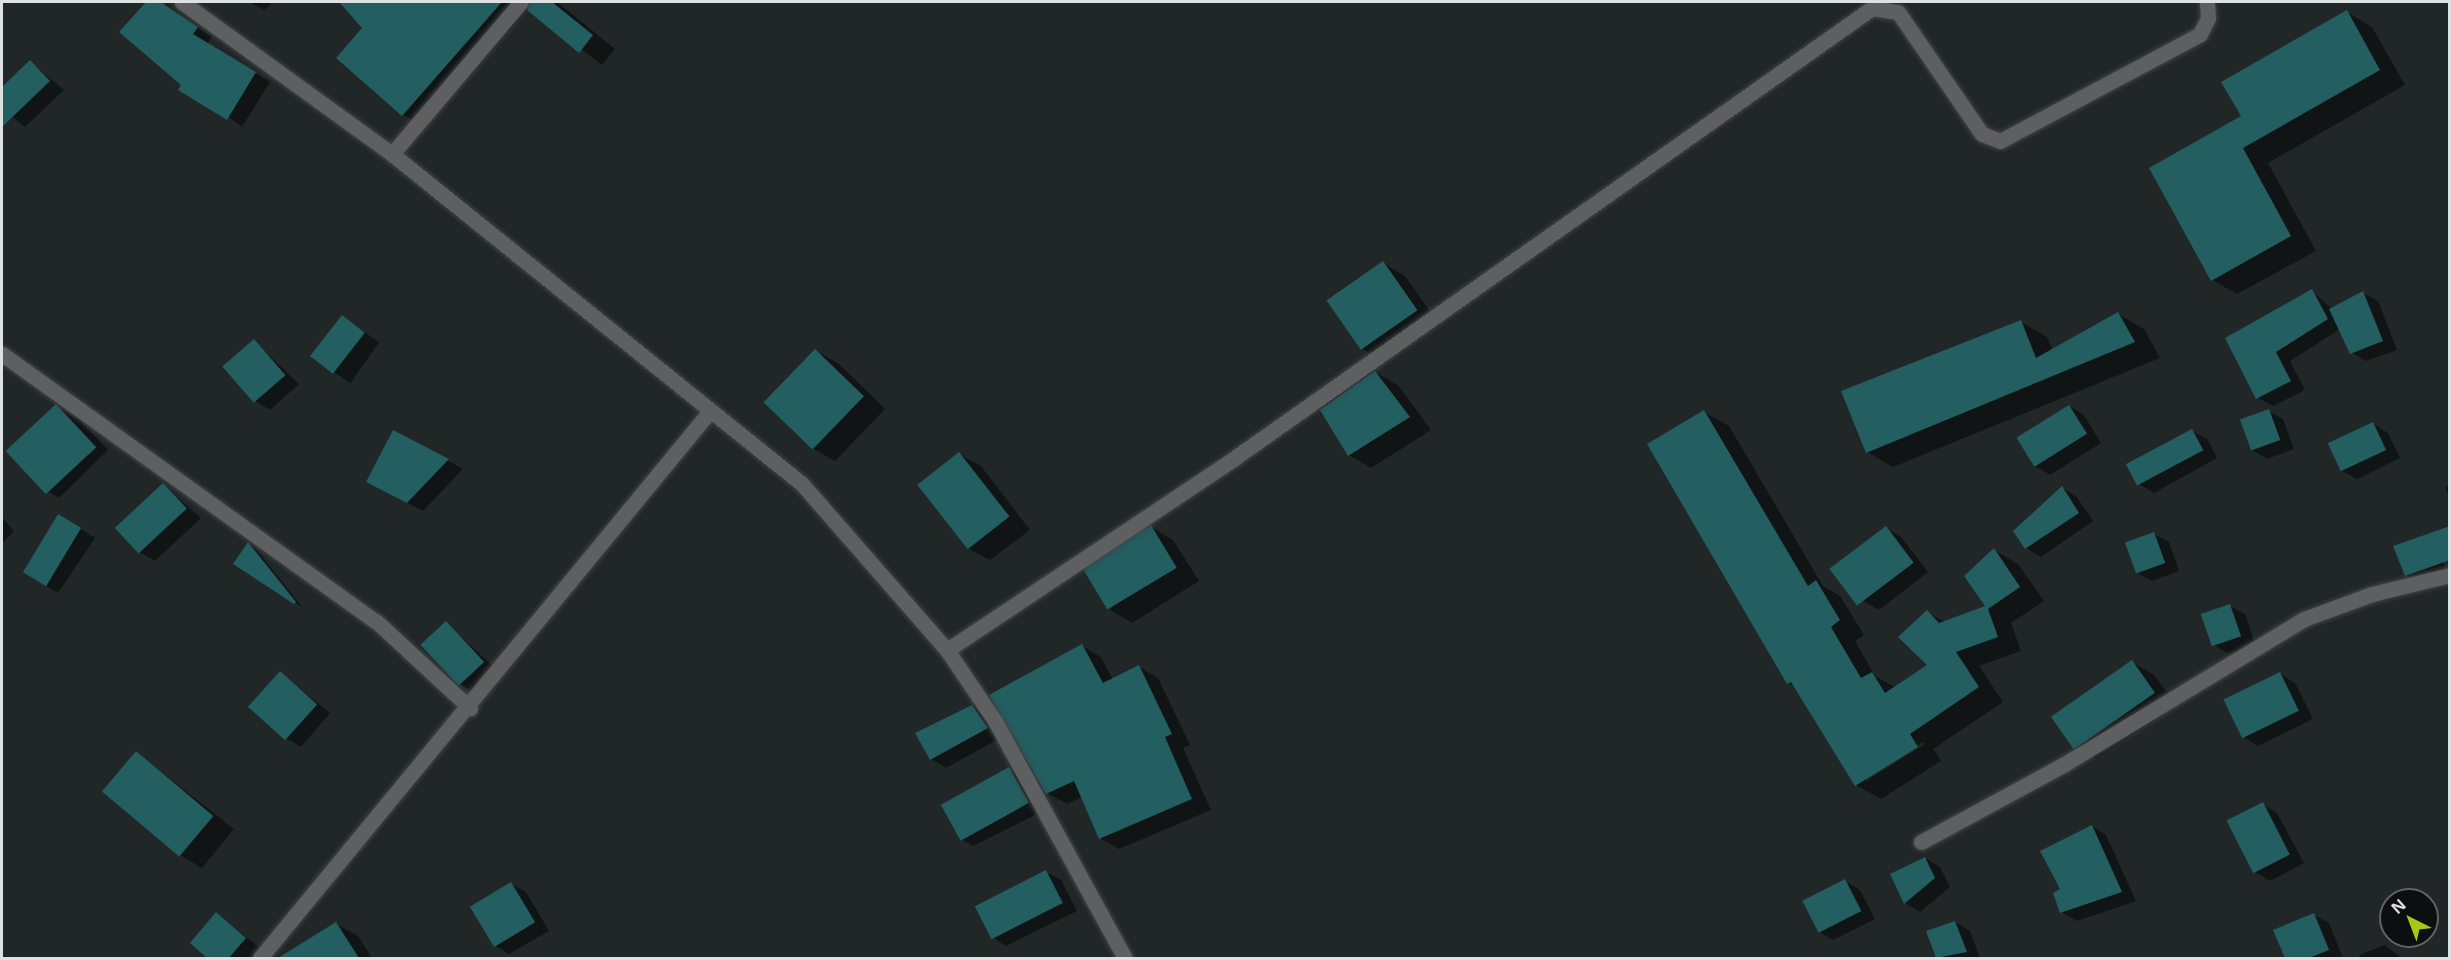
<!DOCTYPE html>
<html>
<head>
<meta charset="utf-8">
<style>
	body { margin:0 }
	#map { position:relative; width:2451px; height:960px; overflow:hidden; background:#212627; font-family:"Open Sans",sans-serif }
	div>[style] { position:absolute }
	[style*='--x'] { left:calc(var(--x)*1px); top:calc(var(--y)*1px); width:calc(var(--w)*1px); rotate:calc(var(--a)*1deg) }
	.shadow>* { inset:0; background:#0007; transform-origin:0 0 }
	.building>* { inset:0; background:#235e61; transform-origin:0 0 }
	.roads { filter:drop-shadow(0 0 2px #3f4445) drop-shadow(0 0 2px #3f4445) }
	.street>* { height:15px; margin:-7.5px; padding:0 7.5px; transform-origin:7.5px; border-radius:7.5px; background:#5d5f60 }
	span { translate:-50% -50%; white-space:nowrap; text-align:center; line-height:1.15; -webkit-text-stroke:4.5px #0c0e0f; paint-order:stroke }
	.frame { position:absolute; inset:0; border:3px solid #dde1e2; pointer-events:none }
	.north { position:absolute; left:2379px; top:888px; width:60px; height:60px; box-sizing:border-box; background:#0c0e0f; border:2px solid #606263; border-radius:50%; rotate:318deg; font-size:16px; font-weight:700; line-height:24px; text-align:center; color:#dde1e2 }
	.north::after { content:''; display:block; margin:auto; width:21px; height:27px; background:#aac717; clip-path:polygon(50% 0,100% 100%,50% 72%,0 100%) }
</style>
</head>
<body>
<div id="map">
	<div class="shadow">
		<div style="clip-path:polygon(148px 2px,167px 5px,212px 37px,207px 44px,270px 82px,242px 127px,121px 32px)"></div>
		<div style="clip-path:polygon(249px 2px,273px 2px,264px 10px)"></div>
		<div style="clip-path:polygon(341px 2px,518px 2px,528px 8px,524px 2px,557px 2px,615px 49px,602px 65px,529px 9px,425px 127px,402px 114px,364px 28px)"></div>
		<div style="clip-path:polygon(2347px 12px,2372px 27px,2405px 85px,2268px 163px,2316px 251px,2237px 294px,2212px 280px,2243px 117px)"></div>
		<div style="clip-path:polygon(30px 62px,64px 90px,25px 127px,2px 109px,2px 89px)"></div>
		<div style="clip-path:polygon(1383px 263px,1405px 276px,1438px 323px,1383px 361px,1361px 348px)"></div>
		<div style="clip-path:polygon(2312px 291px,2332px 309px,2363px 293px,2378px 301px,2397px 350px,2366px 361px,2351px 352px,2340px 329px,2290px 361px,2305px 390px,2273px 406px,2258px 398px,2227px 339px)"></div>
		<div style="clip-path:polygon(2118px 314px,2144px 329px,2160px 358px,1893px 467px,1867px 452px,2021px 322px,2047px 337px,2053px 351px)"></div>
		<div style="left:343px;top:317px;width:44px;height:50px;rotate:35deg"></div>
		<div style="clip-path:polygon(254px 341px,299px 384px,270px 410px,255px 401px)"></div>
		<div style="clip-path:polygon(816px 351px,838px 363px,885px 409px,835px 461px,812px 448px)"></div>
		<div style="clip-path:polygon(1375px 372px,1398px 385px,1431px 430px,1371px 468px,1349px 455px)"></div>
		<div style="clip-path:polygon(56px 406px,78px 419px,108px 450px,59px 498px,37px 485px)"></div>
		<div style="clip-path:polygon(2069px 406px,2084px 415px,2101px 443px,2050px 475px,2035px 466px)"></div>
		<div style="clip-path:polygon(2268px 411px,2283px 419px,2294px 449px,2267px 459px,2252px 450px)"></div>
		<div style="clip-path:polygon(evenodd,1704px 412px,1729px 426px,1823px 586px,1840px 596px,1864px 635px,1855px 641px,1875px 676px,1896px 688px,1929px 665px,1927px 612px,1945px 622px,1987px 607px,1994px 550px,2018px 564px,2044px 601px,2011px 623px,2021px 651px,1979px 666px,2003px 702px,1933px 749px,1941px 761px,1881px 799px,1856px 785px,1797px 688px,1788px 683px,1704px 412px,1923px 742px,1925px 744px,1866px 781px,1866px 778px,1923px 742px)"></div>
		<div style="clip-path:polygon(2373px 424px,2388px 433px,2400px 458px,2357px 479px,2342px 471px)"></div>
		<div style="clip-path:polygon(2192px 431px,2207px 439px,2217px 458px,2154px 493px,2139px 484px)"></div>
		<div style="clip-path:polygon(394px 432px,463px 469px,423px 511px,383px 490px)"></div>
		<div style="clip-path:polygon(959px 454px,981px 466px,1030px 530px,990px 560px,967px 548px)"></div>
		<div style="clip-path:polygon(163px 485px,201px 518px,155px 561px,140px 552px)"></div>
		<div style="clip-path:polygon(2450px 485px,2450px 499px,2445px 487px)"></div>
		<div style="clip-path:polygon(2062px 488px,2076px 496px,2093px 521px,2041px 557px,2026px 548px)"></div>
		<div style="clip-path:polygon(2px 518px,14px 531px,2px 543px)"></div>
		<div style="clip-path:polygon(74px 524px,95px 538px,58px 593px,44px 585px)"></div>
		<div style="clip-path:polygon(1151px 527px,1173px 540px,1199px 581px,1132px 623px,1110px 610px)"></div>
		<div style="clip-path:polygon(1886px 528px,1901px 537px,1928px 572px,1879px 610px,1864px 601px)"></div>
		<div style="clip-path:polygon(2154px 534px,2169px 542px,2179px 571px,2152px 581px,2137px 573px)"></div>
		<div style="clip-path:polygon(248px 544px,255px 548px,302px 607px,235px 563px)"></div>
		<div style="clip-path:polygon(2437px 546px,2448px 575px,2421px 584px,2406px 575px)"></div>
		<div style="clip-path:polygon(2230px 606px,2245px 614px,2255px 644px,2229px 654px,2214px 645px)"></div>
		<div style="clip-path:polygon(446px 623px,498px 671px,475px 692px,460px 684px)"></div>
		<div style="clip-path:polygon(1082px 646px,1101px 657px,1113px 680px,1139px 667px,1158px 678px,1190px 745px,1183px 748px,1211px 810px,1119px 849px,1100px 838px,1082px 797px,1067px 804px,1047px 793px)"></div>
		<div style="clip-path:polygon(2132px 662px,2154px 675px,2177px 706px,2096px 759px,2074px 747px)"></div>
		<div style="clip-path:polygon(280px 673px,330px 713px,301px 747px,286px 738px)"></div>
		<div style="clip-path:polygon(2280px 674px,2295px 683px,2313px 719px,2258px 746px,2243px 737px)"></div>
		<div style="clip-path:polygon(972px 706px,987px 715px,1002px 737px,946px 768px,931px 759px)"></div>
		<div style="clip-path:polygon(137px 753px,234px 829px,202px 868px,180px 855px)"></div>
		<div style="clip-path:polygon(1009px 769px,1024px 778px,1043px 811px,973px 846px,958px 837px)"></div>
		<div style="clip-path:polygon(2262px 804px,2277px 813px,2304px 863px,2270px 881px,2255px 872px)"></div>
		<div style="clip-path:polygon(2092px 826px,2106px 835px,2136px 901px,2077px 921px,2062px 912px)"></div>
		<div style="clip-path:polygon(1925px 858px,1940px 867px,1950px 887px,1920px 912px,1905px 903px)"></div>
		<div style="clip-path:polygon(1046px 872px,1061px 880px,1077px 911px,1006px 946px,992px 937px)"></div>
		<div style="clip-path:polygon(1845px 881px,1860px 890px,1875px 919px,1833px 940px,1819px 932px)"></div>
		<div style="clip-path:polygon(511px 884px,526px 892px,549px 931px,509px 954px,494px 945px)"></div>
		<div style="clip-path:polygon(217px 914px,260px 948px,251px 958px,210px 958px,192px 943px)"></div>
		<div style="clip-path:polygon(2314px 915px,2329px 923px,2343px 958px,2286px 958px,2275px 931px)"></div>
		<div style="clip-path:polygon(1955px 922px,1970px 931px,1980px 958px,1938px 958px,1928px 932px)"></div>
		<div style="clip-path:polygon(336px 924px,358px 936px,372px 958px,305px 958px,298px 948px)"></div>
		<div style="clip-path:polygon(2385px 945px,2402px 958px,2360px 958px,2359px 955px)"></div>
	</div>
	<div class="building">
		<div style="clip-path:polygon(146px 2px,161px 2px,198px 27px,193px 34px,256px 72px,227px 120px,178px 90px,181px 85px,119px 32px)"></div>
		<div style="clip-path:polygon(339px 2px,502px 2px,402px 116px,336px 58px,362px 28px)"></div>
		<div style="clip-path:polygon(530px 2px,552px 2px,593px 35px,579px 53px,527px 10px)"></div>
		<div style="clip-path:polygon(2347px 10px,2380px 70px,2243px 148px,2291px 236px,2211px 281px,2149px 168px,2241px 116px,2221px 82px)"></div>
		<div style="clip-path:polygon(30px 60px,50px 81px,2px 127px,2px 87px)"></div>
		<div style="left:1383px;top:261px;width:60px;height:69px;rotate:55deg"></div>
		<div style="clip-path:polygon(2312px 289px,2328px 319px,2276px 352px,2291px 381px,2256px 399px,2225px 338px)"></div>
		<div style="clip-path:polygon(2363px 291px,2383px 341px,2350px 354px,2329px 309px)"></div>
		<div style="clip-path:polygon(2118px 312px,2135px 342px,1866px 453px,1841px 391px,2021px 320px,2036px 358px)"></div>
		<div style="left:342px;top:315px;width:29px;height:52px;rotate:38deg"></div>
		<div style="left:254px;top:339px;width:48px;height:42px;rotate:49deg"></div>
		<div style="left:815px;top:349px;width:68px;height:74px;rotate:44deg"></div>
		<div style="clip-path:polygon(1375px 371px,1410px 417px,1348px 456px,1320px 410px)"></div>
		<div style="left:56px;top:404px;width:59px;height:69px;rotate:47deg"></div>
		<div style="left:2069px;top:405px;width:34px;height:62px;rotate:58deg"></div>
		<div style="left:2269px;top:409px;width:33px;height:31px;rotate:70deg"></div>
		<div style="clip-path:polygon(1704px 410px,1808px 586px,1816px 580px,1840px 620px,1831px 627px,1861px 678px,1872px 672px,1885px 693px,1927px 665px,1898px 637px,1927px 610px,1939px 623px,1985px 606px,1964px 576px,1994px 548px,2020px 587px,1988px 609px,1998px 637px,1956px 652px,1979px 687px,1910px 734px,1918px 747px,1855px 786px,1791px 682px,1787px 684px,1647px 444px)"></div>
		<div style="left:2373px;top:422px;width:31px;height:50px;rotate:65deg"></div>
		<div style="left:2192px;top:429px;width:24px;height:75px;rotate:62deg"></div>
		<div style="clip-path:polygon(393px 430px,449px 459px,407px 503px,366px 482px)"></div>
		<div style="left:959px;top:452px;width:82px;height:53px;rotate:52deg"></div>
		<div style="left:163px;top:483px;width:35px;height:66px;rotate:47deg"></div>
		<div style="clip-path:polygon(2062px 486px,2079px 513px,2025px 549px,2013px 531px)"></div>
		<div style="left:58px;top:514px;width:27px;height:68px;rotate:31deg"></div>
		<div style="left:1151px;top:525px;width:50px;height:81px;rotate:59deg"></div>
		<div style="left:1886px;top:526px;width:46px;height:71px;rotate:53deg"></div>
		<div style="clip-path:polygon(2450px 526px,2450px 560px,2405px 576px,2393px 546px)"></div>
		<div style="left:2154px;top:532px;width:33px;height:31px;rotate:70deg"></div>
		<div style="clip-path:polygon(248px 542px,296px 602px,294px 604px,233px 564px)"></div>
		<div style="left:2230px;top:604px;width:34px;height:31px;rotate:71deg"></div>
		<div style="left:446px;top:621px;width:56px;height:35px;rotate:47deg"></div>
		<div style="clip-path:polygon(1082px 644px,1103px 683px,1139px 665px,1172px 734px,1165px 737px,1192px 799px,1099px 839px,1074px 781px,1046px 794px,989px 695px)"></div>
		<div style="left:2132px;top:660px;width:40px;height:99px;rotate:55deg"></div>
		<div style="left:280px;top:671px;width:50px;height:48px;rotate:42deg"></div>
		<div style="left:2280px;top:672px;width:43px;height:63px;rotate:64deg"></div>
		<div style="clip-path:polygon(972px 705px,988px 728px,930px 760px,915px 733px)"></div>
		<div style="left:136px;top:751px;width:101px;height:53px;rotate:40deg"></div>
		<div style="left:1009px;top:767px;width:41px;height:78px;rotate:61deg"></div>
		<div style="left:2263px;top:802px;width:59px;height:41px;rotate:63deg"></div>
		<div style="clip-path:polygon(2092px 825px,2122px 892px,2060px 913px,2053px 893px,2060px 889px,2040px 851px)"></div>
		<div style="clip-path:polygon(1925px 857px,1935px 878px,1904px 904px,1890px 874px)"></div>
		<div style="left:1046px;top:870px;width:37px;height:80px;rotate:63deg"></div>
		<div style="left:1845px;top:879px;width:36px;height:48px;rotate:63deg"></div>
		<div style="left:511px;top:882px;width:47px;height:48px;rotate:59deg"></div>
		<div style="clip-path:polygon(216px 912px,246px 938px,229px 958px,207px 958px,190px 943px)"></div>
		<div style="clip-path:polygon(2314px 913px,2329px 950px,2309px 958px,2285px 958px,2273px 930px)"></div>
		<div style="clip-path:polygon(1955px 921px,1967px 952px,1936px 958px,1926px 931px)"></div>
		<div style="clip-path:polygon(336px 922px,359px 958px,278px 958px)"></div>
	</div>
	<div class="roads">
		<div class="street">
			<div style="--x:182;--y:2;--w:259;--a:35.9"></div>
			<div style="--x:392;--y:154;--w:526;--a:38.83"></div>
			<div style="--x:802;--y:484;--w:220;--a:48.9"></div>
			<div style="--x:947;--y:650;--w:86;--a:55.9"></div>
			<div style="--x:995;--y:721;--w:270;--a:61.3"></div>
			<div style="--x:392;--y:154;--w:199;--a:-49.7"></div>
			<div style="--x:2;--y:354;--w:461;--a:35.6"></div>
			<div style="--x:377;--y:622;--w:127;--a:42.8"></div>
			<div style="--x:947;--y:650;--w:348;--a:-33.7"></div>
			<div style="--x:1236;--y:457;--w:779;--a:-35.22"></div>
			<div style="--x:1872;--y:8;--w:26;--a:9"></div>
			<div style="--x:1898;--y:12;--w:148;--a:55.5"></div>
			<div style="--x:1982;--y:134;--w:19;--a:21"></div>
			<div style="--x:2000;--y:141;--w:227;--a:-28.1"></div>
			<div style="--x:2200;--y:34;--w:18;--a:-63"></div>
			<div style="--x:2208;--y:18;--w:16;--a:-94"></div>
			<div style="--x:1921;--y:842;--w:162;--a:-28.5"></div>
			<div style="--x:2063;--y:765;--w:282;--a:-31.2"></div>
			<div style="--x:2304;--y:619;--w:72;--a:-20.2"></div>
			<div style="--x:2372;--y:594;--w:80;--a:-13.7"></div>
			<div style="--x:260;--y:958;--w:708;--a:-50.56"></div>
		</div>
	</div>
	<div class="frame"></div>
	<div class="north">N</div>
</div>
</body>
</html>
